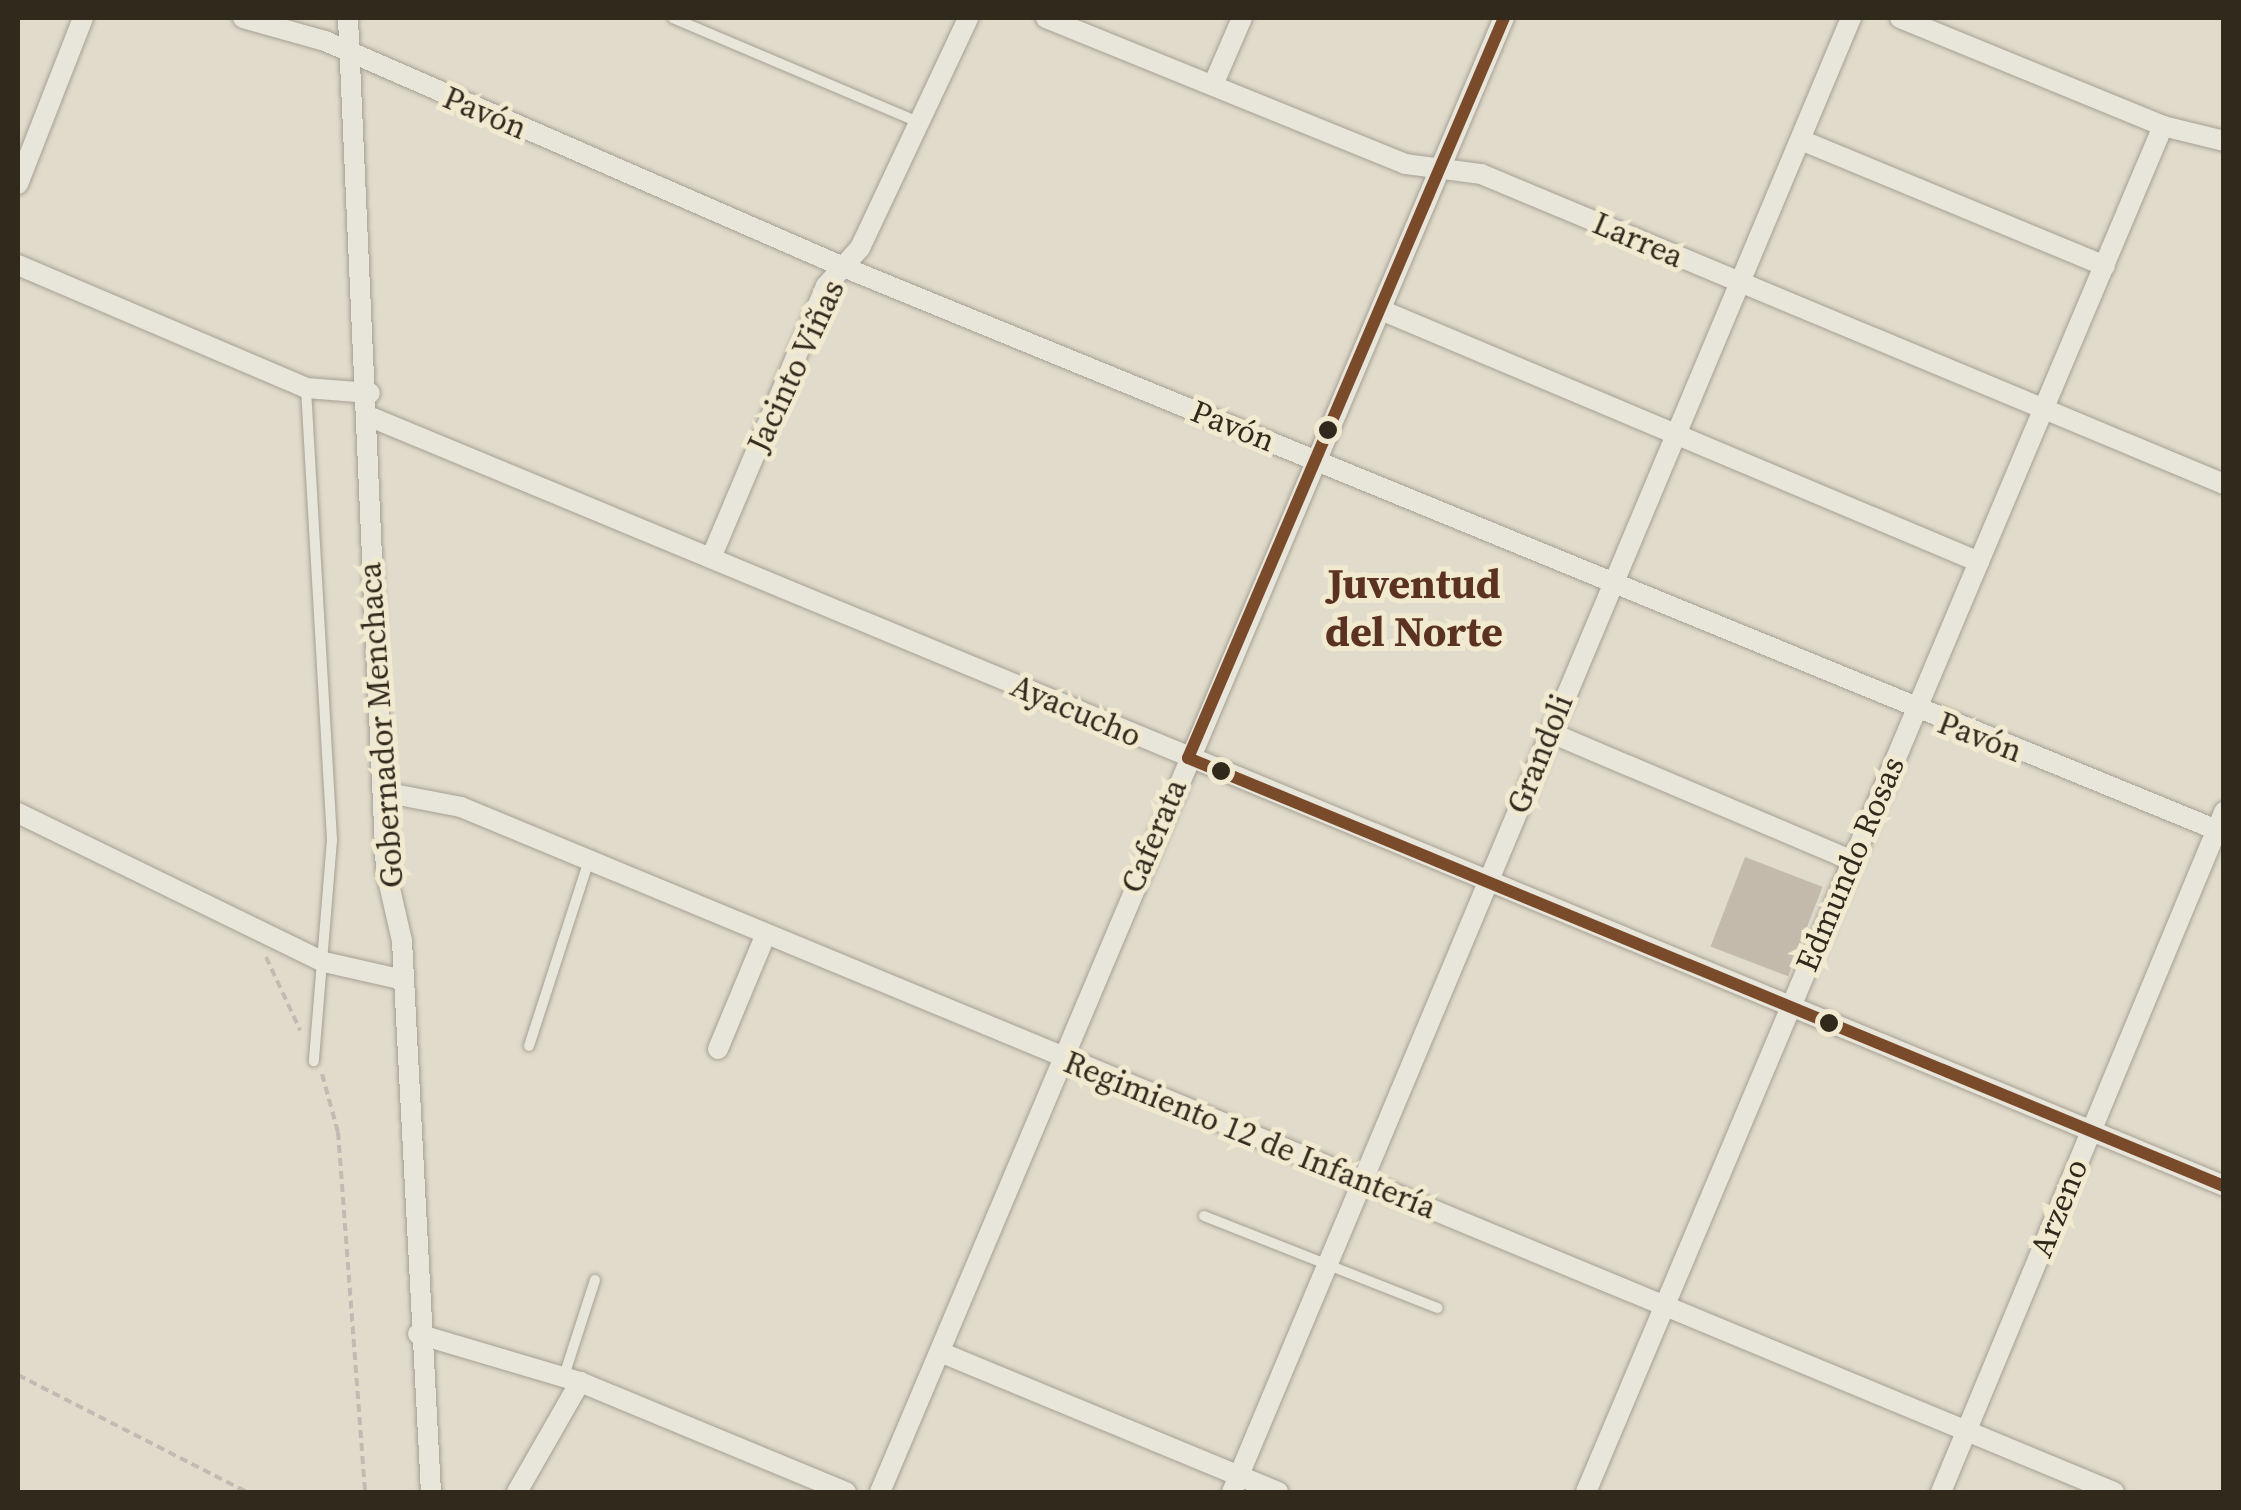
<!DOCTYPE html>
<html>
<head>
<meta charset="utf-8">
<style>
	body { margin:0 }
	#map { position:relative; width:2241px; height:1510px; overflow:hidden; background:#e0dbca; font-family:"Source Serif 4",serif }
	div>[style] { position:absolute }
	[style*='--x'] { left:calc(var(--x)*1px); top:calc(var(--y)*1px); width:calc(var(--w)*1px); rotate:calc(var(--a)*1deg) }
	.building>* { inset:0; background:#c3baab; transform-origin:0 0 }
	.path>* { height:4px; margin-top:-2px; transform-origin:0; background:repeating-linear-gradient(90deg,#c1bcb3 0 8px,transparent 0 13px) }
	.roads { filter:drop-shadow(0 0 2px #a5a094) drop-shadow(0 0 2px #a5a094) }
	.service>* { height:10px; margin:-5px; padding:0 5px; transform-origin:5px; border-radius:5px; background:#e8e5db }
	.minor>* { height:20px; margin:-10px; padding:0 10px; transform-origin:10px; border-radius:10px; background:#e8e5db }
	.bus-1>* { height:12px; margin:-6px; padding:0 6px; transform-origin:6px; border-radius:6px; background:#7a4b2a }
	.dots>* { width:28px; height:28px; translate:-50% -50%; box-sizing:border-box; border:5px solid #f1ead0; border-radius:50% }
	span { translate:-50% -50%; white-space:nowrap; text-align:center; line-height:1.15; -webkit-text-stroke:10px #f1ead0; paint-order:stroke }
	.street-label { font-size:32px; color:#32291d }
	.district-label { font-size:42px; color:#5b3221; font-weight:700 }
	.frame { position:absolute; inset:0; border:20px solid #32291d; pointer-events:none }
</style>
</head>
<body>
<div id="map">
	<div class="building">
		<div style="left:1745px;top:857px;width:83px;height:96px;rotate:21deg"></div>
	</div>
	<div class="path">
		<div style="--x:266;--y:957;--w:81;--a:65"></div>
		<div style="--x:322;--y:1074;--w:60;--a:74.6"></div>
		<div style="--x:338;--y:1132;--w:361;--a:85.7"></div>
		<div style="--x:18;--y:1375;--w:257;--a:27.1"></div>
	</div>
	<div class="roads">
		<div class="service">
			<div style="--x:673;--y:18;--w:261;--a:23"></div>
			<div style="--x:306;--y:389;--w:452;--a:86.7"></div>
			<div style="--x:332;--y:840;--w:222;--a:94.7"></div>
			<div style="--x:529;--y:1046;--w:192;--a:-72.1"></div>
			<div style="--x:1204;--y:1216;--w:251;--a:21.5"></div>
			<div style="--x:564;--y:1376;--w:101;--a:-72.1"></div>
		</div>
		<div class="minor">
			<div style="--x:243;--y:18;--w:85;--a:15.7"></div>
			<div style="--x:325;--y:41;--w:563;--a:23.56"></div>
			<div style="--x:841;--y:266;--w:1495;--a:22.29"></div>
			<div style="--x:348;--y:18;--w:854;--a:87.45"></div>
			<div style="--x:386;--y:871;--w:72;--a:77.1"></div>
			<div style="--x:402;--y:941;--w:552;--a:86.99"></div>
			<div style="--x:1046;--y:18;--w:388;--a:22.1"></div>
			<div style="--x:1405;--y:164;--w:77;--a:7.5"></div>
			<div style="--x:1481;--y:174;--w:805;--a:22.65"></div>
			<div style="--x:1900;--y:18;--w:284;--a:22.3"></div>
			<div style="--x:2163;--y:126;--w:63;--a:13.8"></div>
			<div style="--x:1213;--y:85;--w:73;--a:-66.6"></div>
			<div style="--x:1801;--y:140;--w:329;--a:22.5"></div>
			<div style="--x:18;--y:184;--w:178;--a:-68.6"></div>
			<div style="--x:18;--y:265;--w:313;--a:23.1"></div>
			<div style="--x:306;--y:388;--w:64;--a:4.5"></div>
			<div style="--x:1381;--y:310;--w:649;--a:22.85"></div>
			<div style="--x:373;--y:418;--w:2004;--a:22.53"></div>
			<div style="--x:711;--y:558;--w:295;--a:-67.1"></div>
			<div style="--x:826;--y:286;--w:51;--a:-48.2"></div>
			<div style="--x:860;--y:248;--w:254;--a:-64.8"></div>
			<div style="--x:1549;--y:732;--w:328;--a:23"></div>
			<div style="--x:383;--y:792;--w:79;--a:10.9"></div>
			<div style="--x:461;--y:807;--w:1789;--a:22.51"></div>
			<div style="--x:18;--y:813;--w:340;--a:26"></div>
			<div style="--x:324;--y:962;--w:82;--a:12.7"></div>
			<div style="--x:718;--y:1049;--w:122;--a:-67.4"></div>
			<div style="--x:418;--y:1334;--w:169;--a:16.5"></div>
			<div style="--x:580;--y:1382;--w:288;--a:22.5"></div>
			<div style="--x:940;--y:1352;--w:366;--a:22.5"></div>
			<div style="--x:517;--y:1492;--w:127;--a:-60.2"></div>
			<div style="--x:880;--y:1492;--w:1601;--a:-67.06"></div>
			<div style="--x:1232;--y:1492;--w:1599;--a:-67.22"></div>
			<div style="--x:1586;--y:1492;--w:1483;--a:-67.1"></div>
			<div style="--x:1941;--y:1492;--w:737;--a:-67.4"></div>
		</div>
	</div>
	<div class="bus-1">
		<div style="--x:1188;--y:758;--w:1121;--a:22.45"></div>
		<div style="--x:1188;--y:758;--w:805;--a:-66.88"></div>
	</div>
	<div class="dots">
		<div style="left:1328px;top:430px;background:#32291d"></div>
		<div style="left:1221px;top:771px;background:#32291d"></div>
		<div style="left:1829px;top:1023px;background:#32291d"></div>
	</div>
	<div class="street-label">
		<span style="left:485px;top:113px;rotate:23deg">Pavón</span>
		<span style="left:1638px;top:240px;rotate:23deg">Larrea</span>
		<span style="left:796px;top:366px;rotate:-65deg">Jacinto Viñas</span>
		<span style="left:1233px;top:426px;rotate:22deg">Pavón</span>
		<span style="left:1076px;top:711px;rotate:23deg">Ayacucho</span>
		<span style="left:381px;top:725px;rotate:-94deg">Gobernador Menchaca</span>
		<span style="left:1980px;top:737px;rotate:21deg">Pavón</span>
		<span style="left:1540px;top:754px;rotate:-68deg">Grandoli</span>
		<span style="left:1154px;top:836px;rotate:-67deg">Caferata</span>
		<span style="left:1850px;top:864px;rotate:-67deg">Edmundo Rosas</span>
		<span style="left:1250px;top:1135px;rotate:22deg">Regimiento 12 de Infantería</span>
		<span style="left:2059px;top:1208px;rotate:-68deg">Arzeno</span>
	</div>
	<div class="district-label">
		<span style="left:1414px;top:607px">Juventud<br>del Norte</span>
	</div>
	<div class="frame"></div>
</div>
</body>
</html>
